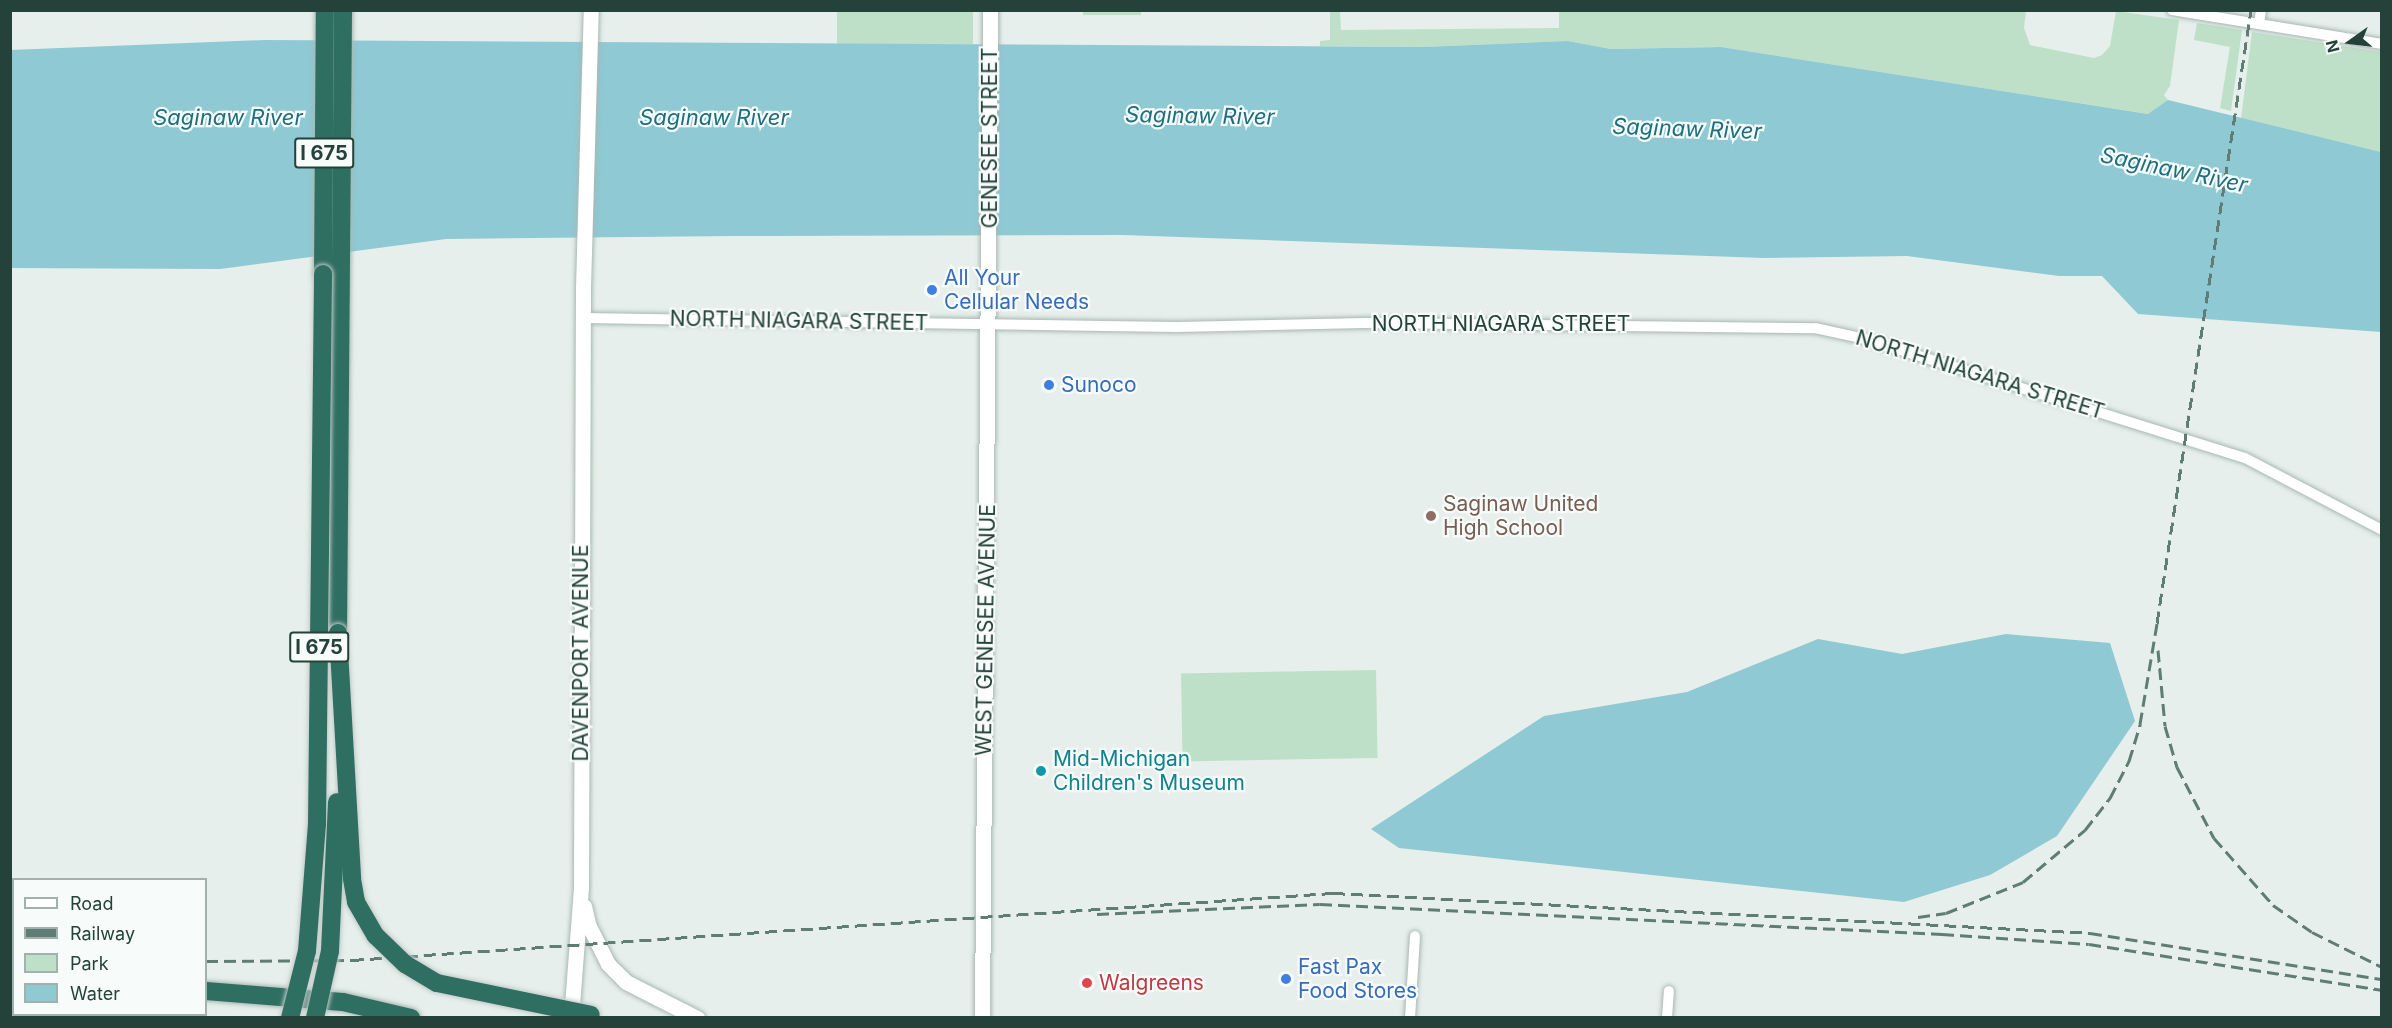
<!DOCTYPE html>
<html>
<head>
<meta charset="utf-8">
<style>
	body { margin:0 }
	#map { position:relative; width:2392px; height:1028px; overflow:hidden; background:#e6efeb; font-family:Inter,sans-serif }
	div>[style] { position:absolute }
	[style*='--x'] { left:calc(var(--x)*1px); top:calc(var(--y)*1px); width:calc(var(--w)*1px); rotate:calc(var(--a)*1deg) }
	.green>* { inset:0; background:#bfe0c8; transform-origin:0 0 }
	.water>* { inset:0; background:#8ec9d4 }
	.roads { filter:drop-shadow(0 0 2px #a8b8b2) drop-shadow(0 0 2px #a8b8b2) }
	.street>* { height:10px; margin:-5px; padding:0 5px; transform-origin:5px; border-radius:5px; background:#fff }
	.secondary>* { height:15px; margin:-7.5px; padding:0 7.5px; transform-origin:7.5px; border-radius:7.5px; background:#fff }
	.highway>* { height:18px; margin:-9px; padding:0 9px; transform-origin:9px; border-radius:9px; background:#2f6f62 }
	.rail>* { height:3px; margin-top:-1.5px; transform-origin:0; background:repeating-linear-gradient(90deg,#5f7d75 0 12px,transparent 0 18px) }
	.bridges { filter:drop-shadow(0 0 2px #c2cac8) drop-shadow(0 0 2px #c2cac8) }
	.highway-bridge>* { height:18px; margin:-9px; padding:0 9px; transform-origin:9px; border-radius:9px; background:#2f6f62 }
	.dots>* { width:16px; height:16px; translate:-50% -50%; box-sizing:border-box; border:3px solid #f7fbf9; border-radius:50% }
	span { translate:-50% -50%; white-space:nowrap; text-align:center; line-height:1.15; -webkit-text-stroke:4.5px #f7fbf9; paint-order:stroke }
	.shield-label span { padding:2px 4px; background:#f7fbf9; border:2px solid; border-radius:4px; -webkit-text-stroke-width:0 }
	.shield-label { font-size:20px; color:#24423a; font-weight:700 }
	.street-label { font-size:21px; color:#24423a }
	.shop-label { font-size:21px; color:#366cbe }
	.left { translate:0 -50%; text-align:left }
	.education-label { font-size:21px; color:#785e54 }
	.culture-label { font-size:21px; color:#0d838f }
	.health-label { font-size:21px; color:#be3a42 }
	.water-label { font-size:22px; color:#1c6f80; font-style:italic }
	.frame { position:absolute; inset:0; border:12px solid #24423a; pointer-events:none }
	.legend { position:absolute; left:12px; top:878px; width:195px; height:138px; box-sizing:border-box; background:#f7fbf9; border:2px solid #a3b1ad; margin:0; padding:8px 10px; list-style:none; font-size:18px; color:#24423a }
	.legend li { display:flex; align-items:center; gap:12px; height:30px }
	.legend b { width:30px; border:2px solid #a3b1ad }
	.north { position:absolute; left:2320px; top:12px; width:60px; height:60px; -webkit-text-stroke:4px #f7fbf9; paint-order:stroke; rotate:256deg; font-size:16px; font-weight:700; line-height:24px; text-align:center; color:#24423a }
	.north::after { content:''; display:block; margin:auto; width:21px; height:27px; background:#24423a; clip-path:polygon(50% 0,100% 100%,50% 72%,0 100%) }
</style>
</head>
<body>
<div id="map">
	<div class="green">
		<div style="clip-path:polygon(1330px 10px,1340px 11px,1341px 30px,1559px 28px,1559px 10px,2026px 11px,2024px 28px,2030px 45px,2094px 58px,2102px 55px,2110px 46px,2116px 11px,2179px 20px,2170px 86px,2164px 95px,2168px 100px,2149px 114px,1721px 47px,1611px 49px,1568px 41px,1424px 47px,1320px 46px,1320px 41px,1330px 40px)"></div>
		<div style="left:837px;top:11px;width:136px;height:33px"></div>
		<div style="left:1083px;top:11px;width:58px;height:4px"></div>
		<div style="clip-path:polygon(2197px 23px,2242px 30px,2231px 111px,2220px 108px,2230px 47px,2194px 40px)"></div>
		<div style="clip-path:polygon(2252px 32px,2381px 52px,2381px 152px,2241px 119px)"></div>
		<div style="left:1376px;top:670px;width:88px;height:195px;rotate:89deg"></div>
	</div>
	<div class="water">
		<div style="clip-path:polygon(265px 40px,1424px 47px,1568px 41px,1611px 49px,1721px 47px,2148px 114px,2168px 100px,2381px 152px,2381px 332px,2138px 314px,2102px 276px,2059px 276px,1907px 256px,1764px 258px,1123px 235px,732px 236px,446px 239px,220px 269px,11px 268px,10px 50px)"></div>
		<div style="clip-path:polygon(2006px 634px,2110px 643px,2135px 721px,2057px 836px,1990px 875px,1904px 902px,1399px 848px,1371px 829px,1544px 716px,1687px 692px,1818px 639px,1902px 654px)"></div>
	</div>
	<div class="roads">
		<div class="street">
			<div style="--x:2172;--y:10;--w:213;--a:9.2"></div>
			<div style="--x:2259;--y:24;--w:14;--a:-82"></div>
			<div style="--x:583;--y:318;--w:594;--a:0.87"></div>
			<div style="--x:1177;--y:327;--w:199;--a:-1.2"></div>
			<div style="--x:1376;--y:323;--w:439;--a:0.7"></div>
			<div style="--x:1815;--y:328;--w:51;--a:12.4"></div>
			<div style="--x:1865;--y:339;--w:398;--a:17.4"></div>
			<div style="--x:2245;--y:458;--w:155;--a:27.7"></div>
			<div style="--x:1410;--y:1018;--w:82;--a:-86.5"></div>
			<div style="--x:1667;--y:1018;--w:27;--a:-86"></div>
		</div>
		<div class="secondary">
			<div style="--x:584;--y:906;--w:18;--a:77"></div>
			<div style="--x:588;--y:924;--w:45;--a:63.4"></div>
			<div style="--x:608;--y:964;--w:25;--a:45"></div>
			<div style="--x:626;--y:982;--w:80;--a:26.9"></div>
			<div style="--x:571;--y:1018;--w:131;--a:-85.6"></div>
			<div style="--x:581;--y:887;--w:599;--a:-89.81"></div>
			<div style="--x:583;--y:288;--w:278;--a:-88.4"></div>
			<div style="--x:982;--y:1018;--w:1008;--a:-89.55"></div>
		</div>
		<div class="highway">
			<div style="--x:323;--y:274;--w:264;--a:-89.6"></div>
			<div style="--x:338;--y:633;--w:623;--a:-89.54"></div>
			<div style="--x:206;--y:991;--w:137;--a:4.6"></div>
			<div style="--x:343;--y:1002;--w:70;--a:13.2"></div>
			<div style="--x:10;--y:997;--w:4;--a:-27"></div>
		</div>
	</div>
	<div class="rail">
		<div style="--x:2158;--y:650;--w:76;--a:84.7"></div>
		<div style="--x:2165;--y:726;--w:43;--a:73.7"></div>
		<div style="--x:2177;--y:767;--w:80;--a:62.5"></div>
		<div style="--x:2214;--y:838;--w:89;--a:48.6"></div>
		<div style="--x:2273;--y:905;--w:47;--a:34.7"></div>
		<div style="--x:2312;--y:932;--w:78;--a:26.6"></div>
		<div style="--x:1097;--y:914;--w:223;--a:-2.6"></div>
		<div style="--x:1320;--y:904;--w:623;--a:2.76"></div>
		<div style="--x:1942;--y:934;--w:147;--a:3.9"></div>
		<div style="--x:2089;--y:944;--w:297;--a:8.9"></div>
		<div style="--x:1918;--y:917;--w:28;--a:-8"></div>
		<div style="--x:1946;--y:913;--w:83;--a:-21.9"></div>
		<div style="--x:2023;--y:882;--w:81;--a:-40"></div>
		<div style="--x:2085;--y:830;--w:41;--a:-52"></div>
		<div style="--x:2110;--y:798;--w:42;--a:-62.8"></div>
		<div style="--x:2129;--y:761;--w:39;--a:-73"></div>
		<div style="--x:2140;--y:724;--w:102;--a:-80.4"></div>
		<div style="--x:2157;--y:623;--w:620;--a:-81.28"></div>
		<div style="--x:10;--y:953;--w:4;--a:0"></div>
		<div style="--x:206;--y:961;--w:146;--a:-0.4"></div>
		<div style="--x:352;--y:960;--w:983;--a:-3.91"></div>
		<div style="--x:1333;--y:893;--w:758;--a:3.02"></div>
		<div style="--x:2090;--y:933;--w:296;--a:9"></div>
	</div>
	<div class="bridges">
		<div class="highway-bridge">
			<div style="--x:338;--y:633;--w:246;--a:86.7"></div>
			<div style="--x:352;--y:879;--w:23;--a:80"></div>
			<div style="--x:356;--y:902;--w:39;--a:60"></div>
			<div style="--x:376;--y:936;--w:40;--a:44"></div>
			<div style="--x:405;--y:964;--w:37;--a:31"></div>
			<div style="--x:437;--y:983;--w:157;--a:11.7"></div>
			<div style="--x:290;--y:1018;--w:69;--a:-75.8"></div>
			<div style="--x:307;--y:951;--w:127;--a:-85.5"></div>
			<div style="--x:317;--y:824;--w:550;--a:-89.37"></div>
			<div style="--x:315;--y:1018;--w:69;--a:-77.4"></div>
			<div style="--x:330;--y:951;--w:149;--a:-87.3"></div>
		</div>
	</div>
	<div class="dots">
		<div style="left:932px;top:290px;background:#3f7fe0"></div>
		<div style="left:1049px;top:385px;background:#3f7fe0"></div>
		<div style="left:1431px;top:516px;background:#8d6e63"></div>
		<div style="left:1041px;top:771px;background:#0f9aa8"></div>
		<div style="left:1286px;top:979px;background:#3f7fe0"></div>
		<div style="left:1087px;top:983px;background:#e0444e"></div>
	</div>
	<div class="shield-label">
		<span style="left:324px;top:153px">I 675</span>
		<span style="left:319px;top:647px">I 675</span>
	</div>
	<div class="street-label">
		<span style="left:990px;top:138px;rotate:-90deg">GENESEE STREET</span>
		<span style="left:799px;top:321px;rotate:1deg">NORTH NIAGARA STREET</span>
		<span style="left:1501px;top:324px">NORTH NIAGARA STREET</span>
		<span style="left:1980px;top:375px;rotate:17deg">NORTH NIAGARA STREET</span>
		<span style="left:986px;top:630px;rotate:-89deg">WEST GENESEE AVENUE</span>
		<span style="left:581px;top:653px;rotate:-90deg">DAVENPORT AVENUE</span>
	</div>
	<div class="shop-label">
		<span class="left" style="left:944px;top:290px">All Your<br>Cellular Needs</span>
		<span class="left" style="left:1061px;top:385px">Sunoco</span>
		<span class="left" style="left:1298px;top:979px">Fast Pax<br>Food Stores</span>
	</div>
	<div class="education-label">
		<span class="left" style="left:1443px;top:516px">Saginaw United<br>High School</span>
	</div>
	<div class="culture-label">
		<span class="left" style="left:1053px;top:771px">Mid-Michigan<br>Children's Museum</span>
	</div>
	<div class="health-label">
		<span class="left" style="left:1099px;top:983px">Walgreens</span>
	</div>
	<div class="water-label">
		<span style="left:1200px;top:116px;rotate:1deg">Saginaw River</span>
		<span style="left:228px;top:118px">Saginaw River</span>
		<span style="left:714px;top:118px">Saginaw River</span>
		<span style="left:1687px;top:129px;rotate:2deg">Saginaw River</span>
		<span style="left:2174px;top:170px;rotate:12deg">Saginaw River</span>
	</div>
	<div class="frame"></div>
	<ul class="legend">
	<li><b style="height:8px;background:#fff"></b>Road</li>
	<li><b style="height:8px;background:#5f7d75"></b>Railway</li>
	<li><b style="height:16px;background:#bfe0c8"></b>Park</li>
	<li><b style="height:16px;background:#8ec9d4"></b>Water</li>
	</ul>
	<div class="north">N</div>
</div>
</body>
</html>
